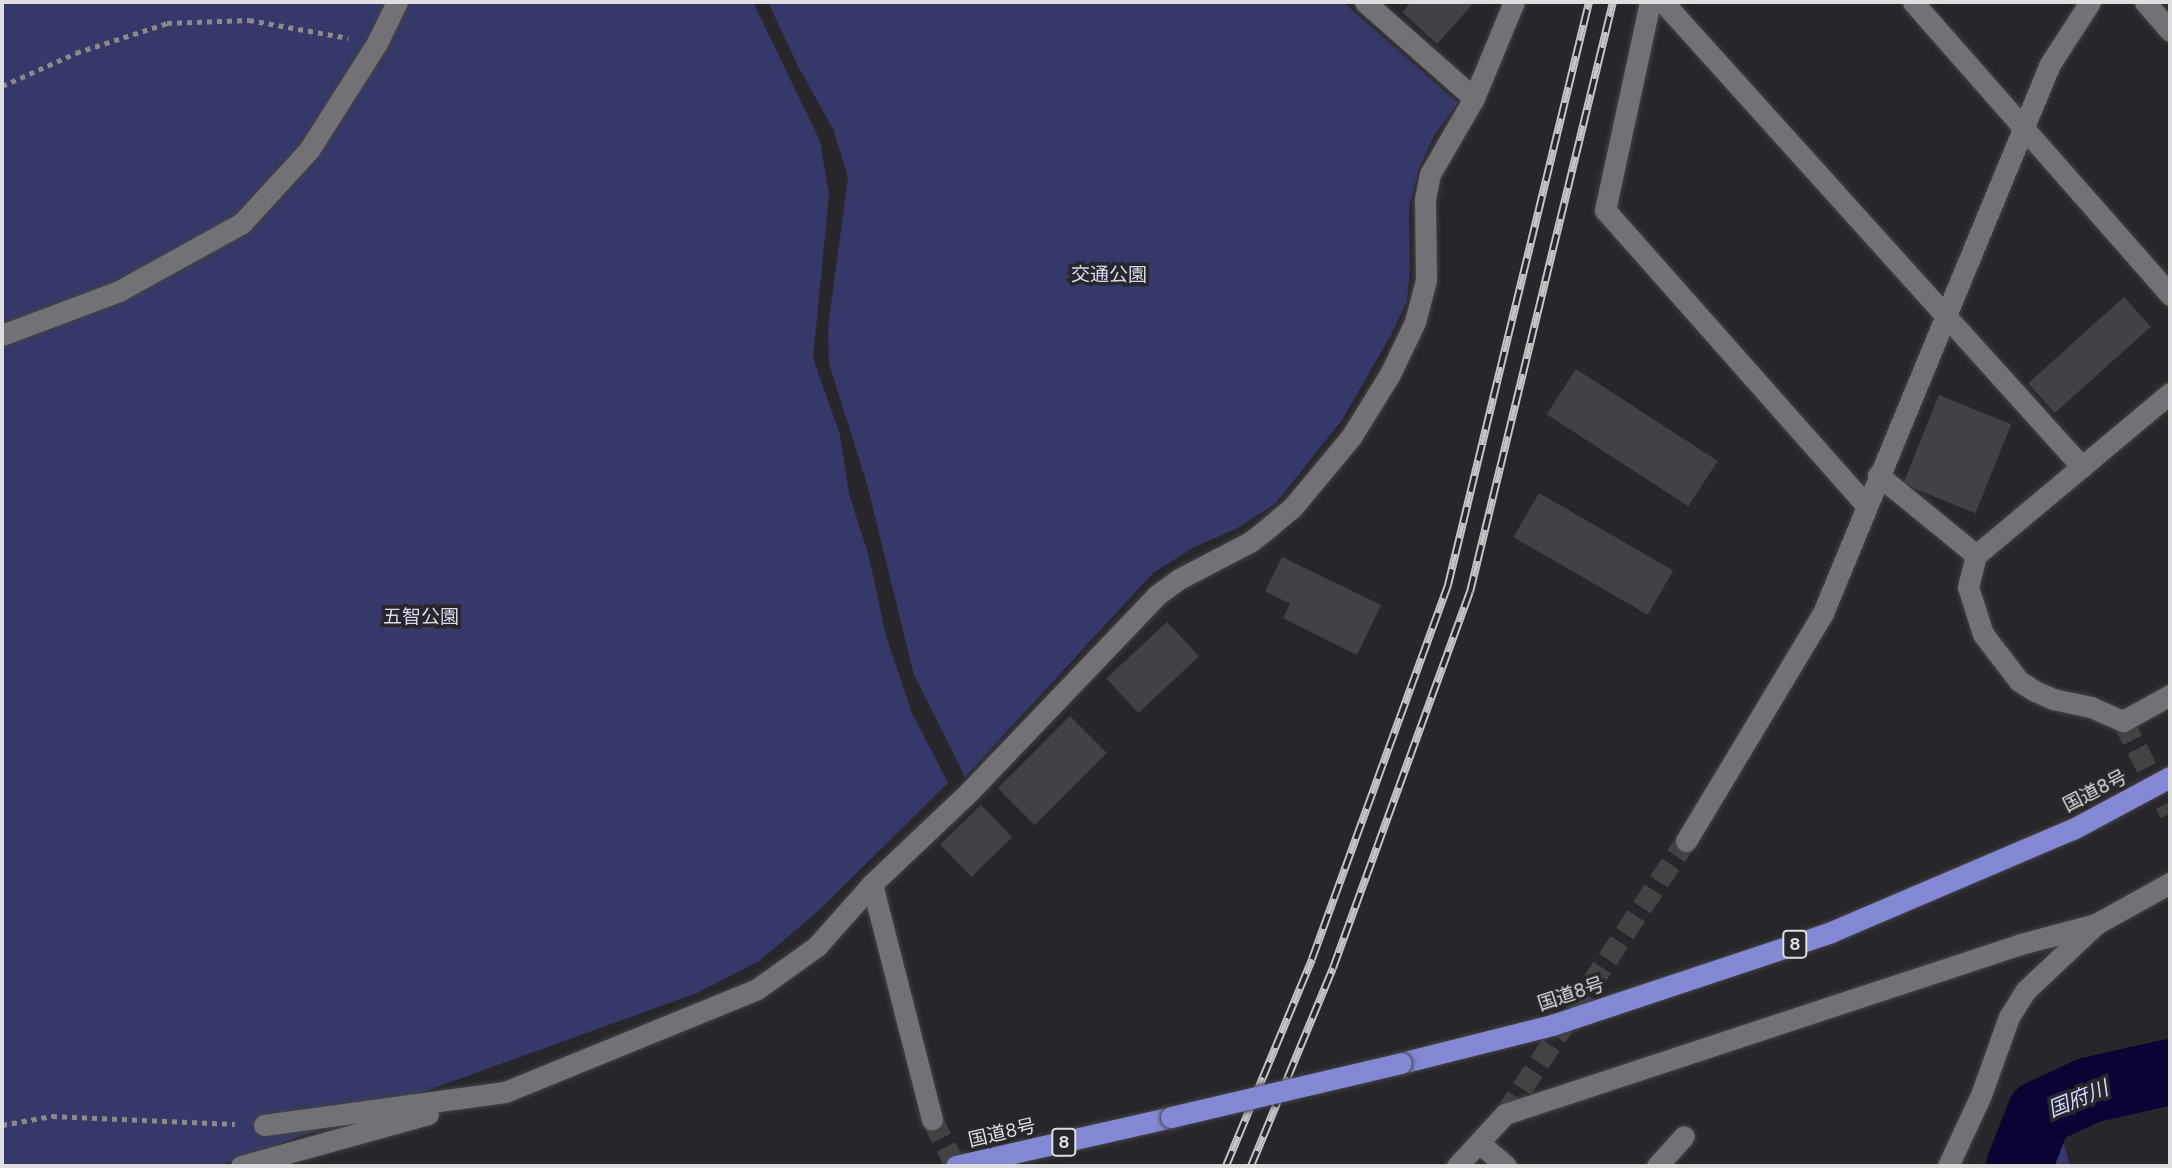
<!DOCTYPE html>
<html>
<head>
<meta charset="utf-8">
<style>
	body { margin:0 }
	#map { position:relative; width:2172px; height:1168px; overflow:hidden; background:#27272b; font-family:"DM Sans","Noto Sans JP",sans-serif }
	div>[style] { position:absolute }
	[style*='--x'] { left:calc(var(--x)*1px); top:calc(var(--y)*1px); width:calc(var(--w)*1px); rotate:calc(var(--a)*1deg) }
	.green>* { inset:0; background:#353869 }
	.river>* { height:66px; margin:-33px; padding:0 33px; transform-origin:33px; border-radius:33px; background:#0a0333 }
	.building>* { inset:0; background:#414246; transform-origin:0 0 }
	.minor-tunnel>* { height:21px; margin-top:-10.5px; transform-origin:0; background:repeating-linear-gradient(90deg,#434346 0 21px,transparent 0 31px) }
	.path>* { height:4.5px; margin-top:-2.25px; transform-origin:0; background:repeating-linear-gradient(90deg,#8a8a8d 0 5px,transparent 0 10px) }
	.roads { filter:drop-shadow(0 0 2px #424245) drop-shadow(0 0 2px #424245) }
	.minor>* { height:21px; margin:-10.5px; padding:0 10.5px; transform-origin:10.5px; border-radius:10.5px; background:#717176 }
	.highway>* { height:21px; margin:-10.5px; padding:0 10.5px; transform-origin:10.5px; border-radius:10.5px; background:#8288d3 }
	.rail>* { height:8px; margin-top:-4px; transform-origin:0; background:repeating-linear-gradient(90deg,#27272b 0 16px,#c4c4c7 0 32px); box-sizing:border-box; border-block:2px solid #c4c4c7 }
	.bridges { filter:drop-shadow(0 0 2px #424245) drop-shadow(0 0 2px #424245) }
	.highway-bridge>* { height:21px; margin:-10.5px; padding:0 10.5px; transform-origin:10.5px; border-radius:10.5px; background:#8288d3 }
	span { translate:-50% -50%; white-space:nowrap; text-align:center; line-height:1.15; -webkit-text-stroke:7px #27272b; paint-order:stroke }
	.shield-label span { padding:2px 5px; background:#27272b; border:2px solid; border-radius:5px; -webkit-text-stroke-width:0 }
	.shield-label { font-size:18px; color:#dfdfe2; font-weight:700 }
	.park-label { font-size:19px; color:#d7daef }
	.street-label { font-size:19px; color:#dfdfe2 }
	.water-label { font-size:21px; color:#cfd5fe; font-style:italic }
	.frame { position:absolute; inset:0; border:4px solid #dfdfe2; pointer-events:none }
</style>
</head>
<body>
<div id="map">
	<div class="green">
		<div style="clip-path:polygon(2px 2px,753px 2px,820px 141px,829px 195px,813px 358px,840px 435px,849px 494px,869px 557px,886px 636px,912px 713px,948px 783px,816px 913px,759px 961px,697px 993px,218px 1166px,2px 1166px)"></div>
		<div style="clip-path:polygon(768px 2px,1343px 2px,1458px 103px,1435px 134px,1419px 168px,1409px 206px,1410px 268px,1407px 301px,1391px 335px,1342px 420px,1276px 503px,1236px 529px,1194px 547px,1153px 573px,965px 777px,914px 675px,867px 484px,829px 364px,828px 328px,848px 177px,833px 129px,798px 66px)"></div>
		<div style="clip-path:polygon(2063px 1140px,2070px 1166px,2014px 1166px,2039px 1148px)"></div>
	</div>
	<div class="river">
		<div style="--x:2019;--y:1166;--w:57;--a:-68.4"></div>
		<div style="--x:2040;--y:1113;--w:55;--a:-24.7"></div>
		<div style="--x:2090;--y:1090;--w:82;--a:-12.7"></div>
	</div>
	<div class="building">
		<div style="clip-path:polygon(1411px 2px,1468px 2px,1472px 5px,1437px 44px,1402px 12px)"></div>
		<div style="left:2124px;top:297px;width:40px;height:129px;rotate:48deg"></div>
		<div style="left:1576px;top:369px;width:169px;height:54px;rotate:33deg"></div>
		<div style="left:1939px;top:395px;width:78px;height:96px;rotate:22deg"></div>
		<div style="left:1539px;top:493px;width:155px;height:51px;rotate:30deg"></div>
		<div style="clip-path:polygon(1282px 557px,1381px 605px,1357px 655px,1283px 618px,1290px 604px,1265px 591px)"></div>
		<div style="left:1167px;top:622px;width:47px;height:83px;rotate:47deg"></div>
		<div style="left:1070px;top:716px;width:52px;height:102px;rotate:45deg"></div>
		<div style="left:981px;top:805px;width:45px;height:57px;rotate:46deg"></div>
	</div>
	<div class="minor-tunnel">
		<div style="--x:2123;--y:721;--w:103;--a:62.9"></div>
		<div style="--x:1505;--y:1114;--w:328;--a:-56.5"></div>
		<div style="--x:932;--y:1119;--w:53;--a:62.9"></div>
	</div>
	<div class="path">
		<div style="--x:2;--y:86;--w:81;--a:-24"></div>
		<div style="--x:76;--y:53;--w:96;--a:-18.2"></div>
		<div style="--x:167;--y:23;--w:82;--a:-2.1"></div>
		<div style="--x:249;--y:20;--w:101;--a:10.3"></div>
		<div style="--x:2;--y:1125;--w:51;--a:-10.2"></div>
		<div style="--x:52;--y:1116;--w:183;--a:2.5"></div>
	</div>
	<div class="roads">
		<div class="minor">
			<div style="--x:1365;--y:2;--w:145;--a:41.4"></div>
			<div style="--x:1650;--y:2;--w:213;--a:102.2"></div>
			<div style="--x:1605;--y:210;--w:394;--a:48.5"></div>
			<div style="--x:1663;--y:2;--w:626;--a:47.98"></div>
			<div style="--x:1913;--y:2;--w:390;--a:48.7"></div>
			<div style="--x:2145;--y:2;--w:38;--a:49"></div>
			<div style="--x:2;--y:335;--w:125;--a:-20.6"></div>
			<div style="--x:119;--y:291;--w:141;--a:-28.9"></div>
			<div style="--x:242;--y:223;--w:99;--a:-47.5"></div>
			<div style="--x:309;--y:150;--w:127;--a:-57.6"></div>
			<div style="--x:377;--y:43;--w:46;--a:-64"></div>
			<div style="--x:2170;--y:393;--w:253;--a:140.1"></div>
			<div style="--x:1976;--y:555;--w:33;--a:104"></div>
			<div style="--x:1968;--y:587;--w:49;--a:72.3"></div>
			<div style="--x:1983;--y:634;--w:59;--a:52.5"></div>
			<div style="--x:2019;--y:681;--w:19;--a:32"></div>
			<div style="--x:2035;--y:691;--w:20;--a:24"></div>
			<div style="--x:2053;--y:699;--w:39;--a:12"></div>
			<div style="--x:2091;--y:707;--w:35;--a:24"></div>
			<div style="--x:2123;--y:721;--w:54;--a:-29"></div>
			<div style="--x:1878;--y:475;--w:127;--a:39.2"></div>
			<div style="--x:1686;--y:841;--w:266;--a:-59"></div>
			<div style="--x:1823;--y:613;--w:594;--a:-67.54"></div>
			<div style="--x:2050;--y:64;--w:74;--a:-57.2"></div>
			<div style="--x:872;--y:884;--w:243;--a:75.7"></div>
			<div style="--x:264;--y:1125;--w:243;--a:-7.8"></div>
			<div style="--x:505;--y:1092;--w:272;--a:-22.2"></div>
			<div style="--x:757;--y:989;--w:74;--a:-35.6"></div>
			<div style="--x:817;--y:946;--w:83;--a:-48.4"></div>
			<div style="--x:872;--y:884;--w:134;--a:-43.5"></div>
			<div style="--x:969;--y:792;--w:272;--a:-46.3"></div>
			<div style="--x:1157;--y:595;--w:27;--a:-36"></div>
			<div style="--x:1179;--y:579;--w:80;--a:-27.5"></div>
			<div style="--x:1250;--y:542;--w:24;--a:-38"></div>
			<div style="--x:1269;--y:527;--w:30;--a:-40"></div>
			<div style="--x:1292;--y:508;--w:92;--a:-50.3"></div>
			<div style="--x:1351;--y:437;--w:74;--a:-58.2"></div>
			<div style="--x:1390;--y:374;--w:58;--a:-64.3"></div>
			<div style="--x:1415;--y:322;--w:43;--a:-75.3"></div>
			<div style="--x:1426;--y:280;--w:81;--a:-90.7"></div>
			<div style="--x:1425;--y:199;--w:25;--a:-79"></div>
			<div style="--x:1430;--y:174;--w:88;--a:-59.9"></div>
			<div style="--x:1474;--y:98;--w:104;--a:-67.4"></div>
			<div style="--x:1479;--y:1143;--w:35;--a:40"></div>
			<div style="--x:241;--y:1166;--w:194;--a:-15.5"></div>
			<div style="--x:1457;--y:1166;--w:71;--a:-47.3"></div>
			<div style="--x:1505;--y:1114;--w:543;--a:-18.23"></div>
			<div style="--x:2021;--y:944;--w:78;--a:-14.9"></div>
			<div style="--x:1657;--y:1166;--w:40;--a:-48"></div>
			<div style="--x:1948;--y:1166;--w:78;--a:-65.1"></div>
			<div style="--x:1981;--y:1095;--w:83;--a:-70.3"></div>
			<div style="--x:2009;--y:1017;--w:31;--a:-58"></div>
			<div style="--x:2025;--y:991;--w:98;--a:-43.3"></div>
			<div style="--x:2096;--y:924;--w:85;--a:-29"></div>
		</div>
		<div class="highway">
			<div style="--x:1401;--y:1063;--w:156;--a:-14.1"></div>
			<div style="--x:1552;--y:1025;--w:294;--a:-18.4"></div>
			<div style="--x:1831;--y:932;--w:263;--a:-23.1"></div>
			<div style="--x:2073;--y:829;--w:110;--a:-28.2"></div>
			<div style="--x:956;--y:1166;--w:221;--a:-12.8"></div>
		</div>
	</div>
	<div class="rail">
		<div style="--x:1226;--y:1166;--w:224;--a:-67.4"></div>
		<div style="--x:1312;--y:959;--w:398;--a:-70"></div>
		<div style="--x:1448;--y:585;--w:600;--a:-76.4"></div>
		<div style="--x:1251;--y:1166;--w:214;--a:-67.5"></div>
		<div style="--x:1333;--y:968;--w:400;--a:-70"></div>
		<div style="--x:1470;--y:592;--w:607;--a:-76.38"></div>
	</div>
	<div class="bridges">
		<div class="highway-bridge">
			<div style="--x:1171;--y:1117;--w:236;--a:-13.2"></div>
		</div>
	</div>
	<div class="shield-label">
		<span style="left:1795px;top:944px">8</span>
		<span style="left:1064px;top:1142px">8</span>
	</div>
	<div class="park-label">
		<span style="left:1109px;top:275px">交通公園</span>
		<span style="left:421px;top:617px">五智公園</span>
	</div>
	<div class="street-label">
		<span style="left:2095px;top:791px;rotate:-27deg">国道8号</span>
		<span style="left:1571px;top:994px;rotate:-18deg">国道8号</span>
		<span style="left:1002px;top:1133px;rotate:-13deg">国道8号</span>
	</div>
	<div class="water-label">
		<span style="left:2078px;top:1099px;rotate:-22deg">国府川</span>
	</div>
	<div class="frame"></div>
</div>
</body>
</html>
